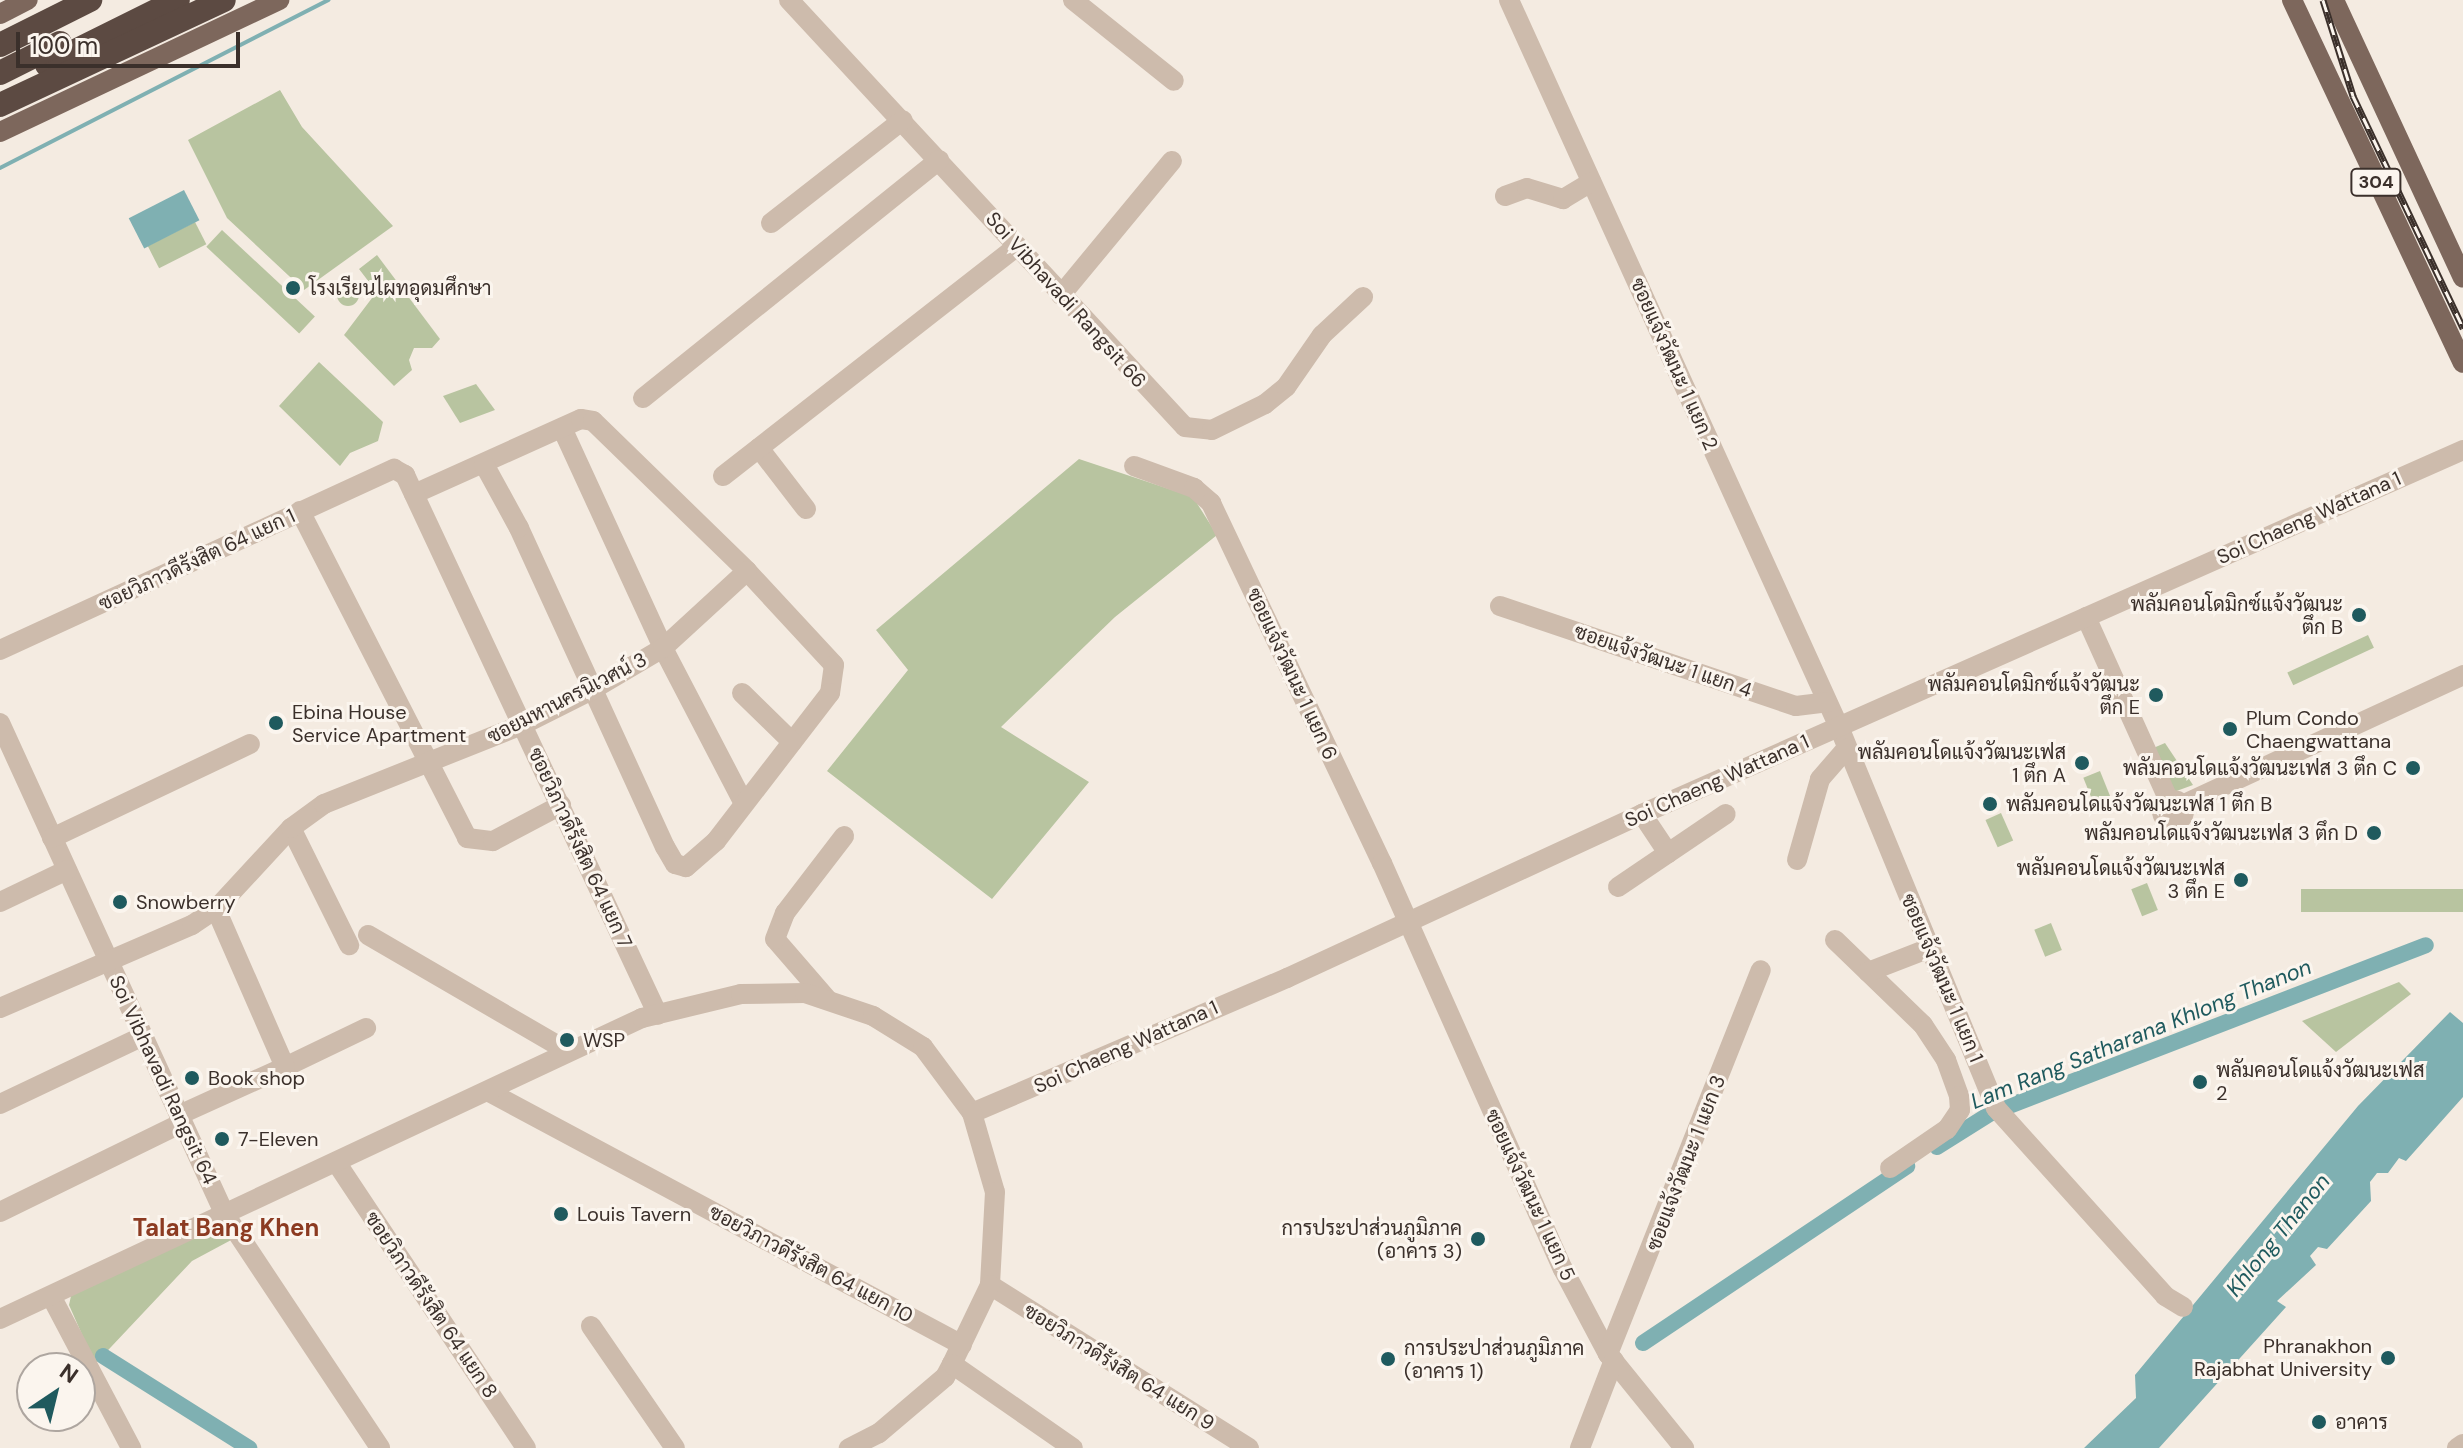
<!DOCTYPE html>
<html>
<head>
<meta charset="utf-8">
<style>
	body { margin:0 }
	#map { position:relative; width:2463px; height:1448px; overflow:hidden; background:#f4ebe1; font-family:"DM Sans",Sarabun,sans-serif }
	div>[style] { position:absolute }
	[style*='--x'] { left:calc(var(--x)*1px); top:calc(var(--y)*1px); width:calc(var(--w)*1px); rotate:calc(var(--a)*1deg) }
	.green>* { inset:0; background:#b8c4a0; transform-origin:0 0 }
	.round { border-radius:50% }
	.water>* { inset:0; background:#7fb0b2; transform-origin:0 0 }
	.stream>* { height:4px; margin:-2px; padding:0 2px; transform-origin:2px; border-radius:2px; background:#7fb0b2 }
	.canal>* { height:16px; margin:-8px; padding:0 8px; transform-origin:8px; border-radius:8px; background:#7fb0b2 }
	.minor>* { height:20px; margin:-10px; padding:0 10px; transform-origin:10px; border-radius:10px; background:#cdbbac }
	.minor>.ring { margin:-10px; padding:0; box-sizing:content-box; background:none; border:20px solid #cdbbac; border-radius:50% }
	.major>* { height:20px; margin:-10px; padding:0 10px; transform-origin:10px; border-radius:10px; background:#7d675c }
	.highway>* { height:24px; margin:-12px; padding:0 12px; transform-origin:12px; border-radius:12px; background:#5c4a42 }
	.rail>* { height:7px; margin-top:-3.5px; transform-origin:0; background:repeating-linear-gradient(90deg,#fbf5ee 0 12px,#3b302b 0 24px); box-sizing:border-box; border-block:2px solid #3b302b }
	.dots>* { width:22px; height:22px; translate:-50% -50%; box-sizing:border-box; border:4px solid #fbf5ee; border-radius:50% }
	span { translate:-50% -50%; white-space:nowrap; text-align:center; line-height:1.15; -webkit-text-stroke:6px #fbf5ee; paint-order:stroke }
	.shield-label span { padding:2px 6px; background:#fbf5ee; border:2px solid; border-radius:6px; -webkit-text-stroke-width:0 }
	.shield-label { font-size:18px; color:#3b302b; font-weight:700 }
	.poi-label { font-size:20px; color:#3b302b }
	.left { translate:0 -50%; text-align:left }
	.right { translate:-100% -50%; text-align:right }
	.street-label { font-size:20px; color:#3b302b }
	.water-label { font-size:22px; color:#1f5a5e; font-style:italic }
	.quarter-label { font-size:24px; color:#8c3b22; font-weight:700 }
	.north { position:absolute; left:16px; top:1352px; width:80px; height:80px; box-sizing:border-box; background:#fbf5ee; border:2px solid #aea6a0; border-radius:50%; rotate:35deg; font-size:22px; font-weight:700; line-height:32px; text-align:center; color:#3b302b }
	.north::after { content:''; display:block; margin:auto; width:28px; height:36px; background:#1f5a5e; clip-path:polygon(50% 0,100% 100%,50% 72%,0 100%) }
	.scale { position:absolute; left:16px; top:32px; width:224px; height:36px; box-sizing:border-box; border:4px solid #3b302b; border-top:0; padding-left:10px; font-size:24px; line-height:28px; white-space:nowrap; color:#3b302b; -webkit-text-stroke:6px #fbf5ee; paint-order:stroke }
</style>
</head>
<body>
<div id="map">
	<div class="green">
		<div style="clip-path:polygon(280px 90px,302px 127px,393px 226px,304px 290px,227px 218px,188px 140px)"></div>
		<div style="left:195px;top:222px;width:25px;height:53px;rotate:63deg"></div>
		<div style="left:222px;top:230px;width:127px;height:23px;rotate:43deg"></div>
		<div style="clip-path:polygon(377px 255px,440px 339px,432px 348px,414px 348px,409px 360px,412px 370px,394px 386px,344px 335px,372px 298px,372px 286px,359px 269px)"></div>
		<div class="round" style="left:337px;top:284px;width:22px;height:22px"></div>
		<div style="clip-path:polygon(319px 362px,383px 422px,378px 441px,350px 453px,340px 466px,279px 406px)"></div>
		<div style="clip-path:polygon(476px 384px,495px 410px,460px 423px,443px 396px)"></div>
		<div style="clip-path:polygon(1079px 459px,1193px 497px,1217px 535px,1115px 617px,1001px 727px,1089px 782px,992px 899px,827px 771px,908px 670px,876px 630px)"></div>
		<div style="left:2368px;top:635px;width:14px;height:89px;rotate:65deg"></div>
		<div style="clip-path:polygon(2165px 743px,2193px 785px,2171px 793px,2151px 749px)"></div>
		<div style="left:2100px;top:771px;width:29px;height:18px;rotate:68deg"></div>
		<div style="left:2001px;top:813px;width:30px;height:17px;rotate:66deg"></div>
		<div style="left:2147px;top:883px;width:29px;height:17px;rotate:68deg"></div>
		<div style="left:2463px;top:889px;width:23px;height:162px;rotate:90deg"></div>
		<div style="left:2051px;top:923px;width:29px;height:18px;rotate:68deg"></div>
		<div style="clip-path:polygon(2399px 982px,2411px 994px,2336px 1052px,2302px 1021px)"></div>
		<div style="clip-path:polygon(223px 1223px,233px 1239px,192px 1261px,95px 1364px,69px 1305px,71px 1296px)"></div>
	</div>
	<div class="water">
		<div style="left:184px;top:190px;width:34px;height:62px;rotate:63deg"></div>
		<div style="clip-path:polygon(2450px 1012px,2463px 1023px,2463px 1097px,2406px 1161px,2399px 1158px,2388px 1173px,2377px 1173px,2370px 1182px,2371px 1201px,2327px 1249px,2318px 1247px,2310px 1256px,2316px 1265px,2277px 1301px,2286px 1307px,2159px 1448px,2084px 1448px,2136px 1398px,2135px 1375px,2358px 1106px)"></div>
	</div>
	<div class="stream">
		<div style="--x:0;--y:168;--w:369;--a:-27.1"></div>
	</div>
	<div class="canal">
		<div style="--x:1937;--y:1147;--w:64;--a:-32.2"></div>
		<div style="--x:1991;--y:1113;--w:466;--a:-21.1"></div>
		<div style="--x:1643;--y:1343;--w:318;--a:-33.8"></div>
		<div style="--x:103;--y:1356;--w:173;--a:32.2"></div>
	</div>
	<div class="minor">
		<div style="--x:789;--y:0;--w:582;--a:47.16"></div>
		<div style="--x:1185;--y:427;--w:27;--a:6"></div>
		<div style="--x:1212;--y:430;--w:59;--a:-26.1"></div>
		<div style="--x:1265;--y:404;--w:27;--a:-39"></div>
		<div style="--x:1286;--y:387;--w:63;--a:-55.3"></div>
		<div style="--x:1322;--y:335;--w:56;--a:-42.8"></div>
		<div style="--x:1073;--y:0;--w:129;--a:38.7"></div>
		<div style="--x:1509;--y:0;--w:798;--a:65.59"></div>
		<div style="--x:1839;--y:727;--w:412;--a:67.6"></div>
		<div style="--x:1996;--y:1108;--w:253;--a:48"></div>
		<div style="--x:2165;--y:1296;--w:21;--a:31"></div>
		<div style="--x:1505;--y:196;--w:23;--a:-20"></div>
		<div style="--x:1527;--y:188;--w:38;--a:17"></div>
		<div style="--x:1563;--y:199;--w:33;--a:-31"></div>
		<div style="--x:771;--y:223;--w:167;--a:-38"></div>
		<div style="--x:1061;--y:295;--w:174;--a:-50.4"></div>
		<div style="--x:643;--y:398;--w:380;--a:-38.8"></div>
		<div style="--x:562;--y:428;--w:242;--a:65.3"></div>
		<div style="--x:663;--y:648;--w:174;--a:62.5"></div>
		<div style="--x:759;--y:448;--w:77;--a:52.4"></div>
		<div style="--x:1134;--y:466;--w:64;--a:20.1"></div>
		<div style="--x:1194;--y:488;--w:23;--a:41"></div>
		<div style="--x:1211;--y:503;--w:399;--a:64.6"></div>
		<div style="--x:1382;--y:863;--w:445;--a:66"></div>
		<div style="--x:1563;--y:1269;--w:96;--a:62.1"></div>
		<div style="--x:1608;--y:1354;--w:121;--a:51"></div>
		<div style="--x:723;--y:476;--w:373;--a:-38"></div>
		<div style="--x:414;--y:494;--w:183;--a:-24.2"></div>
		<div style="--x:581;--y:419;--w:12;--a:9"></div>
		<div style="--x:593;--y:421;--w:215;--a:44.2"></div>
		<div style="--x:747;--y:571;--w:128;--a:47.2"></div>
		<div style="--x:834;--y:665;--w:28;--a:98"></div>
		<div style="--x:830;--y:693;--w:187;--a:127.6"></div>
		<div style="--x:716;--y:841;--w:40;--a:139"></div>
		<div style="--x:686;--y:867;--w:11;--a:-165"></div>
		<div style="--x:675;--y:864;--w:20;--a:-120"></div>
		<div style="--x:665;--y:847;--w:351;--a:-114.6"></div>
		<div style="--x:519;--y:528;--w:73;--a:-118.7"></div>
		<div style="--x:300;--y:511;--w:367;--a:62.9"></div>
		<div style="--x:467;--y:838;--w:26;--a:7"></div>
		<div style="--x:493;--y:841;--w:77;--a:-27.9"></div>
		<div style="--x:1500;--y:606;--w:312;--a:18.7"></div>
		<div style="--x:1796;--y:706;--w:31;--a:-7"></div>
		<div style="--x:2086;--y:617;--w:202;--a:65.7"></div>
		<div style="--x:0;--y:650;--w:434;--a:-24.7"></div>
		<div style="--x:394;--y:469;--w:13;--a:29"></div>
		<div style="--x:405;--y:475;--w:596;--a:64.9"></div>
		<div style="--x:742;--y:693;--w:70;--a:44.4"></div>
		<div style="--x:0;--y:723;--w:539;--a:65.43"></div>
		<div style="--x:224;--y:1213;--w:282;--a:56.4"></div>
		<div class="ring" style="left:2162px;top:800px;width:2px;height:2px"></div>
		<div style="--x:2182;--y:805;--w:310;--a:-24.8"></div>
		<div style="--x:1642;--y:814;--w:47;--a:56.3"></div>
		<div style="--x:291;--y:828;--w:131;--a:63.6"></div>
		<div style="--x:52;--y:838;--w:219;--a:-25.4"></div>
		<div style="--x:1797;--y:860;--w:84;--a:-74.1"></div>
		<div style="--x:1820;--y:779;--w:40;--a:-49"></div>
		<div style="--x:1618;--y:887;--w:130;--a:-34.1"></div>
		<div style="--x:0;--y:902;--w:74;--a:-25.5"></div>
		<div style="--x:368;--y:935;--w:230;--a:30.2"></div>
		<div style="--x:1835;--y:940;--w:122;--a:44"></div>
		<div style="--x:1923;--y:1025;--w:42;--a:56.7"></div>
		<div style="--x:1946;--y:1060;--w:38;--a:70"></div>
		<div style="--x:1959;--y:1096;--w:14;--a:86"></div>
		<div style="--x:1960;--y:1110;--w:23;--a:124"></div>
		<div style="--x:1947;--y:1129;--w:69;--a:145.6"></div>
		<div style="--x:1868;--y:972;--w:66;--a:-21.2"></div>
		<div style="--x:827;--y:999;--w:79;--a:-130.9"></div>
		<div style="--x:775;--y:939;--w:28;--a:-69"></div>
		<div style="--x:785;--y:913;--w:97;--a:-52.5"></div>
		<div style="--x:0;--y:1008;--w:209;--a:-23.4"></div>
		<div style="--x:192;--y:925;--w:29;--a:-34"></div>
		<div style="--x:216;--y:909;--w:110;--a:-47.2"></div>
		<div style="--x:291;--y:828;--w:41;--a:-36"></div>
		<div style="--x:324;--y:804;--w:213;--a:-21.8"></div>
		<div style="--x:522;--y:725;--w:78;--a:-26.6"></div>
		<div style="--x:592;--y:690;--w:82;--a:-30.6"></div>
		<div style="--x:663;--y:648;--w:114;--a:-42.5"></div>
		<div style="--x:285;--y:1067;--w:90;--a:-25.7"></div>
		<div style="--x:491;--y:1093;--w:534;--a:28.15"></div>
		<div style="--x:0;--y:1104;--w:158;--a:-25.4"></div>
		<div style="--x:972;--y:1113;--w:343;--a:-23.2"></div>
		<div style="--x:1287;--y:978;--w:391;--a:-24.8"></div>
		<div style="--x:1642;--y:814;--w:898;--a:-23.91"></div>
		<div style="--x:179;--y:1115;--w:116;--a:-24.4"></div>
		<div style="--x:285;--y:1067;--w:172;--a:-113.6"></div>
		<div style="--x:336;--y:1162;--w:343;--a:56.4"></div>
		<div style="--x:0;--y:1212;--w:203;--a:-26.1"></div>
		<div style="--x:990;--y:1285;--w:306;--a:32.2"></div>
		<div style="--x:51;--y:1296;--w:172;--a:62.2"></div>
		<div style="--x:0;--y:1319;--w:709;--a:-25.12"></div>
		<div style="--x:642;--y:1018;--w:102;--a:-13.6"></div>
		<div style="--x:741;--y:994;--w:64;--a:-0.9"></div>
		<div style="--x:805;--y:993;--w:72;--a:18.7"></div>
		<div style="--x:873;--y:1016;--w:59;--a:31.8"></div>
		<div style="--x:923;--y:1047;--w:82;--a:53.4"></div>
		<div style="--x:972;--y:1113;--w:82;--a:73.8"></div>
		<div style="--x:995;--y:1192;--w:93;--a:93.1"></div>
		<div style="--x:990;--y:1285;--w:88;--a:115.7"></div>
		<div style="--x:952;--y:1364;--w:15;--a:118"></div>
		<div style="--x:945;--y:1377;--w:87;--a:139.7"></div>
		<div style="--x:879;--y:1433;--w:34;--a:153"></div>
		<div style="--x:591;--y:1326;--w:148;--a:55.5"></div>
		<div style="--x:1608;--y:1354;--w:413;--a:-68.3"></div>
		<div style="--x:952;--y:1364;--w:147;--a:34.8"></div>
		<div style="--x:1580;--y:1448;--w:94;--a:-68.9"></div>
		<div style="--x:2457;--y:1448;--w:7;--a:-34"></div>
	</div>
	<div class="major">
		<div style="--x:2292;--y:0;--w:401;--a:64.8"></div>
		<div style="--x:2334;--y:0;--w:306;--a:65.1"></div>
		<div style="--x:0;--y:14;--w:31;--a:-27"></div>
		<div style="--x:0;--y:132;--w:309;--a:-25.3"></div>
	</div>
	<div class="highway">
		<div style="--x:0;--y:45;--w:101;--a:-26.6"></div>
		<div style="--x:47;--y:65;--w:146;--a:-26.4"></div>
		<div style="--x:0;--y:73;--w:67;--a:-26.6"></div>
		<div style="--x:0;--y:105;--w:247;--a:-25.1"></div>
	</div>
	<div class="rail">
		<div style="--x:2323;--y:0;--w:101;--a:72.6"></div>
		<div style="--x:2353;--y:96;--w:257;--a:64.6"></div>
	</div>
	<div class="dots">
		<div style="left:293px;top:288px;background:#1f5a5e"></div>
		<div style="left:2359px;top:615px;background:#1f5a5e"></div>
		<div style="left:2156px;top:695px;background:#1f5a5e"></div>
		<div style="left:276px;top:723px;background:#1f5a5e"></div>
		<div style="left:2230px;top:729px;background:#1f5a5e"></div>
		<div style="left:2082px;top:763px;background:#1f5a5e"></div>
		<div style="left:2413px;top:768px;background:#1f5a5e"></div>
		<div style="left:1990px;top:804px;background:#1f5a5e"></div>
		<div style="left:2374px;top:833px;background:#1f5a5e"></div>
		<div style="left:2241px;top:880px;background:#1f5a5e"></div>
		<div style="left:120px;top:902px;background:#1f5a5e"></div>
		<div style="left:567px;top:1040px;background:#1f5a5e"></div>
		<div style="left:192px;top:1078px;background:#1f5a5e"></div>
		<div style="left:2200px;top:1082px;background:#1f5a5e"></div>
		<div style="left:222px;top:1139px;background:#1f5a5e"></div>
		<div style="left:561px;top:1214px;background:#1f5a5e"></div>
		<div style="left:1478px;top:1239px;background:#1f5a5e"></div>
		<div style="left:2388px;top:1358px;background:#1f5a5e"></div>
		<div style="left:1388px;top:1359px;background:#1f5a5e"></div>
		<div style="left:2319px;top:1422px;background:#1f5a5e"></div>
	</div>
	<div class="shield-label">
		<span style="left:2376px;top:182px">304</span>
	</div>
	<div class="poi-label">
		<span class="left" style="left:309px;top:288px">โรงเรียนไผทอุดมศึกษา</span>
		<span class="right" style="left:2343px;top:616px">พลัมคอนโดมิกซ์แจ้งวัฒนะ<br>ตึก B</span>
		<span class="right" style="left:2140px;top:696px">พลัมคอนโดมิกซ์แจ้งวัฒนะ<br>ตึก E</span>
		<span class="left" style="left:292px;top:724px">Ebina House<br>Service Apartment</span>
		<span class="left" style="left:2246px;top:730px">Plum Condo<br>Chaengwattana</span>
		<span class="right" style="left:2066px;top:764px">พลัมคอนโดแจ้งวัฒนะเฟส<br>1 ตึก A</span>
		<span class="right" style="left:2397px;top:768px">พลัมคอนโดแจ้งวัฒนะเฟส 3 ตึก C</span>
		<span class="left" style="left:2006px;top:804px">พลัมคอนโดแจ้งวัฒนะเฟส 1 ตึก B</span>
		<span class="right" style="left:2358px;top:833px">พลัมคอนโดแจ้งวัฒนะเฟส 3 ตึก D</span>
		<span class="right" style="left:2225px;top:880px">พลัมคอนโดแจ้งวัฒนะเฟส<br>3 ตึก E</span>
		<span class="left" style="left:136px;top:902px">Snowberry</span>
		<span class="left" style="left:583px;top:1040px">WSP</span>
		<span class="left" style="left:2216px;top:1082px">พลัมคอนโดแจ้งวัฒนะเฟส<br>2</span>
		<span class="left" style="left:208px;top:1078px">Book shop</span>
		<span class="left" style="left:238px;top:1139px">7-Eleven</span>
		<span class="left" style="left:577px;top:1214px">Louis Tavern</span>
		<span class="right" style="left:1462px;top:1240px">การประปาส่วนภูมิภาค<br>(อาคาร 3)</span>
		<span class="right" style="left:2372px;top:1358px">Phranakhon<br>Rajabhat University</span>
		<span class="left" style="left:1404px;top:1360px">การประปาส่วนภูมิภาค<br>(อาคาร 1)</span>
		<span class="left" style="left:2335px;top:1422px">อาคาร</span>
	</div>
	<div class="street-label">
		<span style="left:1066px;top:300px;rotate:48deg">Soi Vibhavadi Rangsit 66</span>
		<span style="left:1674px;top:364px;rotate:66deg">ซอยแจ้งวัฒนะ 1 แยก 2</span>
		<span style="left:2309px;top:518px;rotate:-24deg">Soi Chaeng Wattana 1</span>
		<span style="left:197px;top:560px;rotate:-25deg">ซอยวิภาวดีรังสิต 64 แยก 1</span>
		<span style="left:1663px;top:661px;rotate:19deg">ซอยแจ้งวัฒนะ 1 แยก 4</span>
		<span style="left:1292px;top:674px;rotate:65deg">ซอยแจ้งวัฒนะ 1 แยก 6</span>
		<span style="left:567px;top:698px;rotate:-27deg">ซอยมหานครนิเวศน์ 3</span>
		<span style="left:1717px;top:781px;rotate:-24deg">Soi Chaeng Wattana 1</span>
		<span style="left:580px;top:848px;rotate:65deg">ซอยวิภาวดีรังสิต 64 แยก 7</span>
		<span style="left:1942px;top:978px;rotate:67deg">ซอยแจ้งวัฒนะ 1 แยก 1</span>
		<span style="left:1126px;top:1047px;rotate:-24deg">Soi Chaeng Wattana 1</span>
		<span style="left:163px;top:1080px;rotate:65deg">Soi Vibhavadi Rangsit 64</span>
		<span style="left:1686px;top:1163px;rotate:-69deg">ซอยแจ้งวัฒนะ 1 แยก 3</span>
		<span style="left:1530px;top:1195px;rotate:65deg">ซอยแจ้งวัฒนะ 1 แยก 5</span>
		<span style="left:811px;top:1264px;rotate:28deg">ซอยวิภาวดีรังสิต 64 แยก 10</span>
		<span style="left:431px;top:1305px;rotate:56deg">ซอยวิภาวดีรังสิต 64 แยก 8</span>
		<span style="left:1119px;top:1367px;rotate:32deg">ซอยวิภาวดีรังสิต 64 แยก 9</span>
	</div>
	<div class="water-label">
		<span style="left:2141px;top:1034px;rotate:-22deg">Lam Rang Satharana Khlong Thanon</span>
		<span style="left:2278px;top:1235px;rotate:-51deg">Khlong Thanon</span>
	</div>
	<div class="quarter-label">
		<span style="left:226px;top:1228px">Talat Bang Khen</span>
	</div>
	<div class="north">N</div>
	<div class="scale">100 m</div>
</div>
</body>
</html>
